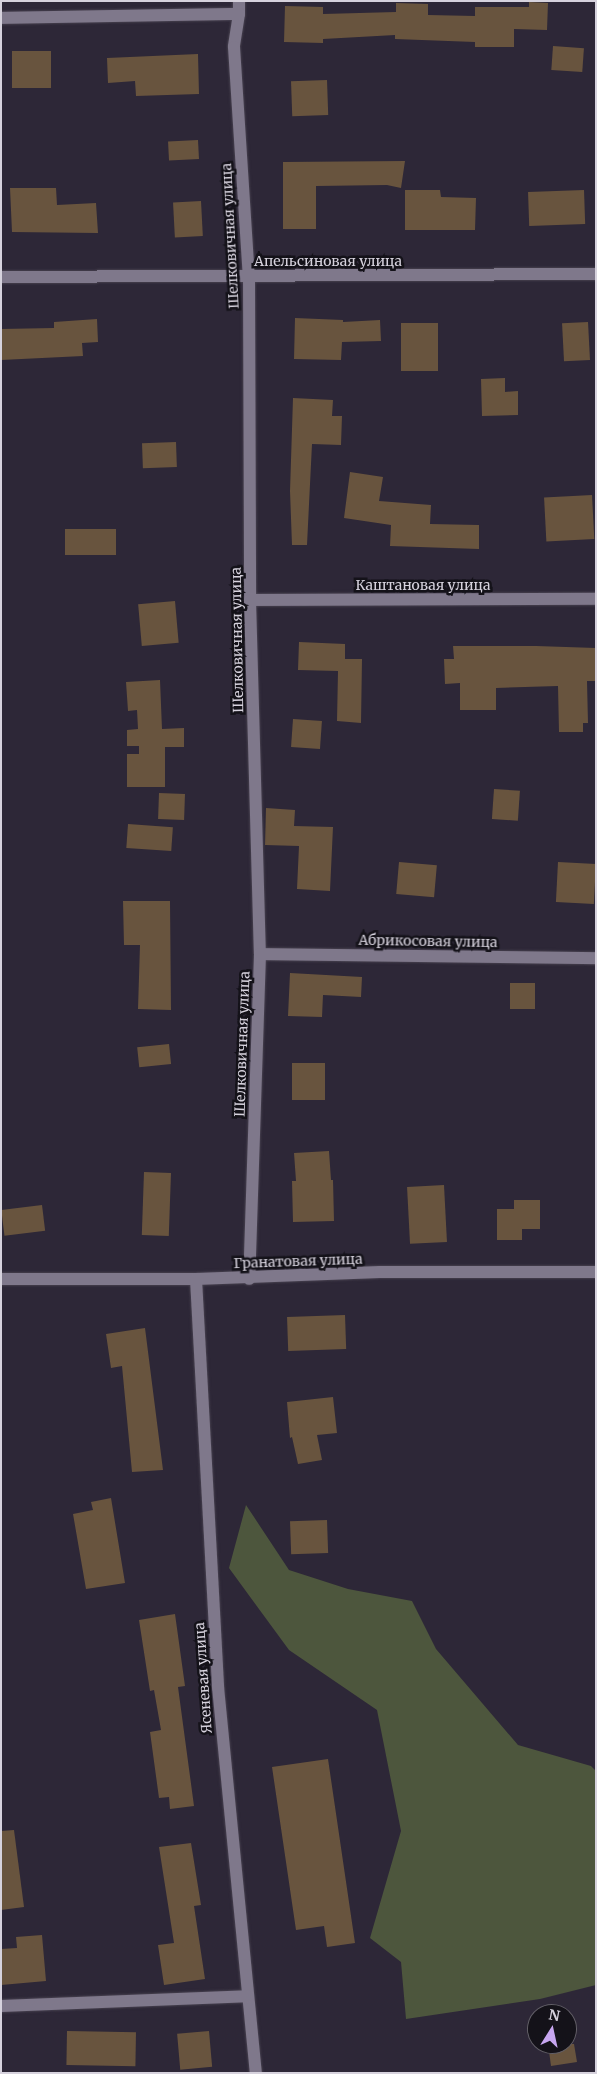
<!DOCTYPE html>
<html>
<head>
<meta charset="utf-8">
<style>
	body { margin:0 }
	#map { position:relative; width:597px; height:2074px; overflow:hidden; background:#2d2737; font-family:Merriweather,serif }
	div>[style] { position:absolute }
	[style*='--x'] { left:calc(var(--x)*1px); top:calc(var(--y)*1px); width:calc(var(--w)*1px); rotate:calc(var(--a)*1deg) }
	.green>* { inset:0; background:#4d563d }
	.building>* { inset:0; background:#68543e; transform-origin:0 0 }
	.roads { filter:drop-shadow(0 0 1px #484250) drop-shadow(0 0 1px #484250) }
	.minor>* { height:12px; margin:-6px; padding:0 6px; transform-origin:6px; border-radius:6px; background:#7f788b }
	span { translate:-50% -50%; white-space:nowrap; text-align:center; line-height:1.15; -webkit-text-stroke:5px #141219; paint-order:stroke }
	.street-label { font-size:14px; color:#d6d2dd }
	.frame { position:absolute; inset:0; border:2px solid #d6d2dd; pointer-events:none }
	.north { position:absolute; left:527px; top:2004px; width:50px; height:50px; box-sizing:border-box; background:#141219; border:1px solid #625f67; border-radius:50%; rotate:10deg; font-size:14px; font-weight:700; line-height:20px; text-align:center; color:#d6d2dd }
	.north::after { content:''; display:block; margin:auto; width:18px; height:22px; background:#c7a6f0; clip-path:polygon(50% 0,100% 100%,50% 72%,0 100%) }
</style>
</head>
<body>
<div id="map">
	<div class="green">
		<div style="clip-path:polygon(246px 1505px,289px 1570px,348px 1589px,412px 1601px,436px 1649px,518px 1745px,591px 1766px,596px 1771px,596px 1985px,540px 1999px,406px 2019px,401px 1962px,370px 1938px,401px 1831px,377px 1710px,289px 1650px,229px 1568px)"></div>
	</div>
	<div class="building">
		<div style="clip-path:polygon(529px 2px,548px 3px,547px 30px,514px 29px,514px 47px,475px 47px,475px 42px,395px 39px,395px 35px,323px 39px,323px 43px,284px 42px,285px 6px,323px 7px,323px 14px,396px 12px,396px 3px,428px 4px,428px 15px,475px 16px,475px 7px,529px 7px)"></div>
		<div style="left:553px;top:46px;width:31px;height:24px;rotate:4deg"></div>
		<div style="left:51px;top:51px;width:37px;height:39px;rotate:90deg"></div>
		<div style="clip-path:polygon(198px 54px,199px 94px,136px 96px,135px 81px,108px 83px,107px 58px)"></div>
		<div style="left:327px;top:80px;width:35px;height:36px;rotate:88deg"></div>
		<div style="left:198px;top:140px;width:19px;height:30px;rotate:87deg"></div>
		<div style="clip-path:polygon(405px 161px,401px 188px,387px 185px,316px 186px,316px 229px,283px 229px,283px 162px)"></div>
		<div style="clip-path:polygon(10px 188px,56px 188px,57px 205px,96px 203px,98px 233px,12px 232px)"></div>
		<div style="clip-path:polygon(405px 190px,440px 190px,441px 197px,476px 198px,475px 230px,405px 230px)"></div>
		<div style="left:584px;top:190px;width:34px;height:56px;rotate:88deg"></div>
		<div style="left:201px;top:201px;width:35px;height:28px;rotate:87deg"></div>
		<div style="clip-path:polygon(295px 318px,343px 320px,343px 322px,380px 320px,381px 341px,342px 342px,341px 360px,294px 359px)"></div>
		<div style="clip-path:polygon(97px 319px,98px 342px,82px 343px,83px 356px,1px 360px,1px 329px,54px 328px,54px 322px)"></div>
		<div style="left:588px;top:322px;width:38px;height:26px;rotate:87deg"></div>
		<div style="left:401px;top:323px;width:37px;height:48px"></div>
		<div style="clip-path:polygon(505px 378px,505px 392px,518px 391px,518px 415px,482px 416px,481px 379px)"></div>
		<div style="clip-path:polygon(293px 398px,333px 400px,332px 416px,342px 416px,341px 445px,312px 444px,307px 545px,292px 545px,290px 491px)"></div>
		<div style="left:176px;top:442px;width:25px;height:34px;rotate:88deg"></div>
		<div style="clip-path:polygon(350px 472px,383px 477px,379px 501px,431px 505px,430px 524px,479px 525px,479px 549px,390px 546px,391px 525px,344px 518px)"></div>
		<div style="left:592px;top:495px;width:44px;height:48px;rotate:87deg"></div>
		<div style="left:65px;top:529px;width:51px;height:26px"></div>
		<div style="left:175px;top:601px;width:42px;height:37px;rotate:85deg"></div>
		<div style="clip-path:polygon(299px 642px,345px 644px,345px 659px,362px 659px,361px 723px,337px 721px,338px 671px,298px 670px)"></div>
		<div style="clip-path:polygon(453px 646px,536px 646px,596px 648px,596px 681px,587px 681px,588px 723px,583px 723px,583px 732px,559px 732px,558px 686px,496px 688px,496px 710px,460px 710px,460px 683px,445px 684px,444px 659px,454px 659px)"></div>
		<div style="clip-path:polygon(160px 680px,162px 729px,184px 728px,184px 747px,165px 747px,165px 787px,127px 787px,127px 754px,139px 754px,139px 746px,127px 746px,127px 730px,138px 729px,137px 710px,128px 711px,126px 682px)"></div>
		<div style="left:293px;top:719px;width:29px;height:28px;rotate:4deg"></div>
		<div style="left:494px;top:789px;width:26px;height:30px;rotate:4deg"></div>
		<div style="left:159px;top:793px;width:26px;height:26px;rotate:2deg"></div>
		<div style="clip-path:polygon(266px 808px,295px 810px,294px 826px,333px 827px,330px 891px,297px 889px,299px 846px,265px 845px)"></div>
		<div style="left:128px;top:824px;width:45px;height:24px;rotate:4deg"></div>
		<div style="left:399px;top:862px;width:38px;height:32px;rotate:5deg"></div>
		<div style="left:558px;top:862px;width:38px;height:40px;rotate:3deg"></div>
		<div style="clip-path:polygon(123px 901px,170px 901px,171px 1010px,138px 1009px,140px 945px,124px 945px)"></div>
		<div style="clip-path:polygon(290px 973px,362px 977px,361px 997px,323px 995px,322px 1017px,288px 1016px)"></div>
		<div style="left:510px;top:983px;width:25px;height:26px"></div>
		<div style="left:169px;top:1044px;width:20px;height:32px;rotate:84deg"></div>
		<div style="left:292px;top:1063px;width:33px;height:37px"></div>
		<div style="clip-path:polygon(329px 1151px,331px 1180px,333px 1180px,334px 1221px,293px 1222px,292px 1181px,296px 1181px,294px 1153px)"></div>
		<div style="left:144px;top:1172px;width:27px;height:63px;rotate:2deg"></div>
		<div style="left:444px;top:1185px;width:57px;height:37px;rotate:87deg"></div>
		<div style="clip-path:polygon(514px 1200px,540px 1200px,540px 1229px,522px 1229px,522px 1240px,497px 1240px,497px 1209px,514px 1209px)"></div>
		<div style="left:42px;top:1205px;width:26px;height:41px;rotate:83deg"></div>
		<div style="left:345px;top:1315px;width:34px;height:58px;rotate:88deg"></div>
		<div style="clip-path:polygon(145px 1328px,163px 1470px,132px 1472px,122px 1366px,111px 1368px,106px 1334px)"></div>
		<div style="clip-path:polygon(333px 1397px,337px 1433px,317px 1435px,322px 1460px,298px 1464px,292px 1437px,290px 1438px,287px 1402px)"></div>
		<div style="clip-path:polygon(111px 1498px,125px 1583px,86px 1589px,73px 1514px,93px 1510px,91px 1502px)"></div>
		<div style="left:327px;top:1520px;width:33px;height:37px;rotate:88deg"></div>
		<div style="clip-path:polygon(175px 1614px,185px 1686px,178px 1687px,194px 1806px,170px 1809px,169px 1797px,159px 1798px,150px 1732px,161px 1730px,154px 1690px,150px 1691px,139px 1620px)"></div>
		<div style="clip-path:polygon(328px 1759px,355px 1943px,327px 1947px,324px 1926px,296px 1930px,272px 1767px)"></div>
		<div style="clip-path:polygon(14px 1830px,24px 1907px,1px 1910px,1px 1831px)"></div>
		<div style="clip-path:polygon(191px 1843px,201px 1905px,194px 1906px,205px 1979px,164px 1985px,158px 1945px,174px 1943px,159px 1847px)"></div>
		<div style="clip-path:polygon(42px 1935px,46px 1981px,1px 1985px,1px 1949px,17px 1948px,16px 1937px)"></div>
		<div style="left:67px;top:2031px;width:69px;height:34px;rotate:1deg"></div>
		<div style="left:209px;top:2031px;width:36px;height:32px;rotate:85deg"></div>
		<div style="clip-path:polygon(548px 2044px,574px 2044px,577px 2062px,551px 2066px)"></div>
	</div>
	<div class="roads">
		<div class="minor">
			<div style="--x:239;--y:1;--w:13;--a:90"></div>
			<div style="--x:239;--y:14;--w:33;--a:99"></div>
			<div style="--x:234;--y:47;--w:229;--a:86.3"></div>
			<div style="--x:249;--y:276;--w:324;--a:89.8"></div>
			<div style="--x:250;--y:600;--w:354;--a:88.4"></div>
			<div style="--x:260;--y:954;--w:325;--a:91.9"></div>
			<div style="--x:1;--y:18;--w:238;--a:-1"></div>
			<div style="--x:1;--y:277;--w:595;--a:-0.29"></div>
			<div style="--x:250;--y:600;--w:346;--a:-0.2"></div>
			<div style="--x:260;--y:954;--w:336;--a:0.7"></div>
			<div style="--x:1;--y:1279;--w:195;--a:0"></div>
			<div style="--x:196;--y:1279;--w:184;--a:-2.2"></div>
			<div style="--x:380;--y:1272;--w:216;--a:0"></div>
			<div style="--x:196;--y:1279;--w:409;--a:86.9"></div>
			<div style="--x:218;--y:1687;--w:388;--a:84.4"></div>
			<div style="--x:1;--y:2006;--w:246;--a:-2.3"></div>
		</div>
	</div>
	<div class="street-label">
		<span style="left:230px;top:236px;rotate:-93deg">Шелковичная улица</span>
		<span style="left:328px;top:261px">Апельсиновая улица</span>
		<span style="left:423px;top:585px">Каштановая улица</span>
		<span style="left:237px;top:640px;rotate:-91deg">Шелковичная улица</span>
		<span style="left:428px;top:941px;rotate:1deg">Абрикосовая улица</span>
		<span style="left:242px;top:1044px;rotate:-88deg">Шелковичная улица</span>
		<span style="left:298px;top:1261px;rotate:-2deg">Гранатовая улица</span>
		<span style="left:203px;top:1678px;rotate:-94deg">Ясеневая улица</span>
	</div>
	<div class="frame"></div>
	<div class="north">N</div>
</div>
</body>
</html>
